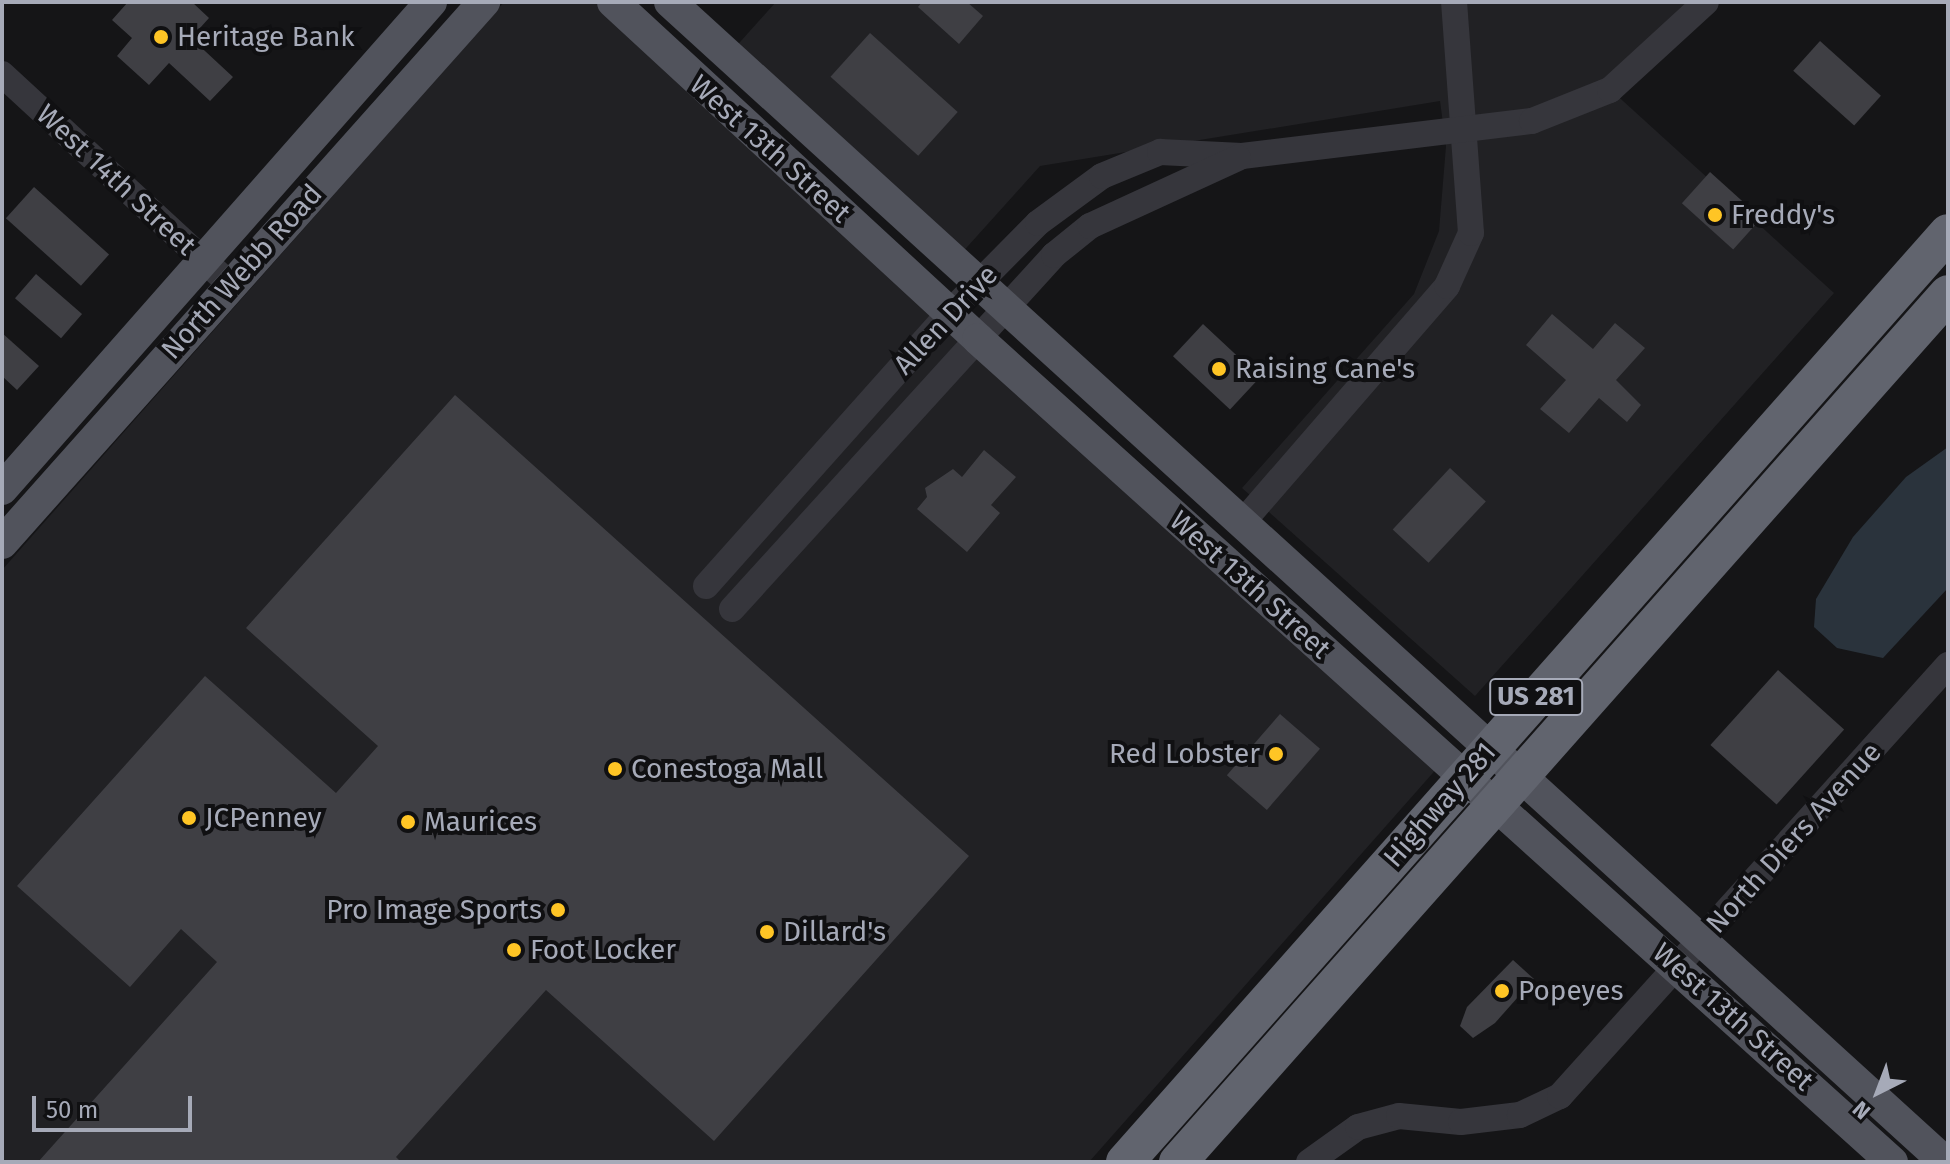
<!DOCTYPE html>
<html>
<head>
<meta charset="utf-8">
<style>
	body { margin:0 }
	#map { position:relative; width:1950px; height:1164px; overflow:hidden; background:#151517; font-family:"Fira Sans",sans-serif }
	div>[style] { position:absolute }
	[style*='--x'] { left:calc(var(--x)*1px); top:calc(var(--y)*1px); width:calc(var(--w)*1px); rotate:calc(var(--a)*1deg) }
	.built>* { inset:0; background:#212124 }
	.water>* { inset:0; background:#2a333c }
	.building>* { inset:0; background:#3f3f44; transform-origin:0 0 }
	.minor>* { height:26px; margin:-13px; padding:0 13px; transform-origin:13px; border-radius:13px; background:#36363c }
	.major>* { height:32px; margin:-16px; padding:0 16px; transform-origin:16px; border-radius:16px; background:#51535c }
	.highway>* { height:38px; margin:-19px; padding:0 19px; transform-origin:19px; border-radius:19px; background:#61646e }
	.dots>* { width:22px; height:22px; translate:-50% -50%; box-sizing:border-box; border:4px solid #101012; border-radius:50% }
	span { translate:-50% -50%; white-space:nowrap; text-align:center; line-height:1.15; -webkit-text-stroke:8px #101012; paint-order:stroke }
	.shield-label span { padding:2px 6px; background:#101012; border:2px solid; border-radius:6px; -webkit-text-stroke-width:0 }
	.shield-label { font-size:26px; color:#a6aab8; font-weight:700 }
	.poi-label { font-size:28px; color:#a6aab8 }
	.left { translate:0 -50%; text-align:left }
	.right { translate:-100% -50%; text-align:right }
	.street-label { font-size:28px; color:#a6aab8 }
	.frame { position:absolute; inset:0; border:4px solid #a6aab8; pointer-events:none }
	.north { position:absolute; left:1838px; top:1052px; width:80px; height:80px; -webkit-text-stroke:6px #101012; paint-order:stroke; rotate:222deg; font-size:22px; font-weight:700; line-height:32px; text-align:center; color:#a6aab8 }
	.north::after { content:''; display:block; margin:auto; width:28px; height:36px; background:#a6aab8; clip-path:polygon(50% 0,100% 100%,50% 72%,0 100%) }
	.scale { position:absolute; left:32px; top:1096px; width:160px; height:36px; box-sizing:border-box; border:4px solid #a6aab8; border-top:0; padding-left:10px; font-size:24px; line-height:28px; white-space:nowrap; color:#a6aab8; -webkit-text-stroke:6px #101012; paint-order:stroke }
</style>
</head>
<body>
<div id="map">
	<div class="built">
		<div style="clip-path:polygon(504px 2px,596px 2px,1439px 766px,1089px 1162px,2px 1162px,2px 570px)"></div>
		<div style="clip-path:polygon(776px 2px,1687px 2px,1611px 90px,1834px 293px,1475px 696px,1242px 488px,1414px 294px,1439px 231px,1446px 146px,1440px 101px,1040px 166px,959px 256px,732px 51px)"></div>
	</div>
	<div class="water">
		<div style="clip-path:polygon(1948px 447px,1948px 588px,1883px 658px,1837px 648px,1814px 627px,1816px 599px,1853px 537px,1906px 477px)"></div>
	</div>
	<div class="building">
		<div style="clip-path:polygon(128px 2px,192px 2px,209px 18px,191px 38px,233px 77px,210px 101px,169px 63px,149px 85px,117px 56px,132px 38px,112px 20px)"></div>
		<div style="clip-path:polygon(922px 2px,967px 2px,983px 16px,959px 44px,918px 7px)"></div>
		<div style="left:870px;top:33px;width:118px;height:59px;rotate:42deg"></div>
		<div style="left:1820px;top:41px;width:82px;height:40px;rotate:42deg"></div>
		<div style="left:1710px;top:172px;width:69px;height:42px;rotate:42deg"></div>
		<div style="left:34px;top:187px;width:101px;height:42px;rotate:42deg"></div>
		<div style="left:36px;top:274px;width:61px;height:32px;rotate:41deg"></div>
		<div style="clip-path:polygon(1552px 314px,1593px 349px,1615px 323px,1645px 348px,1616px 380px,1641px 405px,1627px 422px,1599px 398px,1569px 433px,1540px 409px,1566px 380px,1526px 345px)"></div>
		<div style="left:1203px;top:324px;width:78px;height:44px;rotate:43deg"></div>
		<div style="clip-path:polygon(2px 333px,39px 366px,17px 390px,2px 376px)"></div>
		<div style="clip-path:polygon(455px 395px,969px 856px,714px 1141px,546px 990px,396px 1157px,401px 1162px,38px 1162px,217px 962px,181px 929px,130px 987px,17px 886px,205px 676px,336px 793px,378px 746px,246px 628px)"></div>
		<div style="clip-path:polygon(984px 450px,1016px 477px,991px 505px,1000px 513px,967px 552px,917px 509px,927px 497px,925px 488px,953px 469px,962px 477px)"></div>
		<div style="left:1450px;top:468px;width:49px;height:84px;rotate:43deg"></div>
		<div style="left:1778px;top:670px;width:89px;height:101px;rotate:42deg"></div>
		<div style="left:1280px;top:714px;width:53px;height:81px;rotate:41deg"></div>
		<div style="clip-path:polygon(1513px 960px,1534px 979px,1495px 1023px,1473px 1038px,1460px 1026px,1467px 1007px)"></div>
	</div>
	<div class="minor">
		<div style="--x:2;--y:74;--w:311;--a:42.7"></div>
		<div style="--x:1241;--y:524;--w:315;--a:-49.1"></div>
		<div style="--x:1447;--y:286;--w:58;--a:-65.6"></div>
		<div style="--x:1471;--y:233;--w:232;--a:-94.2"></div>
		<div style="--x:706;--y:586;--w:367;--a:-48.3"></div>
		<div style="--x:950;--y:312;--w:125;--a:-45.3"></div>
		<div style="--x:1038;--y:223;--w:79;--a:-36.3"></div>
		<div style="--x:1102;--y:176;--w:63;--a:-22.5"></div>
		<div style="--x:1160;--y:152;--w:82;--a:2.8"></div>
		<div style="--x:1242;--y:156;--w:292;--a:-6.9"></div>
		<div style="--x:1532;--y:121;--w:84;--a:-21.7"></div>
		<div style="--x:1610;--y:90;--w:130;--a:-42.5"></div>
		<div style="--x:732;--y:609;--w:479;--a:-47.7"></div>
		<div style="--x:1054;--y:255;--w:46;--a:-38.9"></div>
		<div style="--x:1090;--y:226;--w:163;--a:-24.7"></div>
		<div style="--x:1309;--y:1162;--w:60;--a:-35.5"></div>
		<div style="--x:1358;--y:1127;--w:42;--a:-15"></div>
		<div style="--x:1399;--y:1116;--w:62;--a:5.5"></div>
		<div style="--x:1461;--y:1122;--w:59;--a:-6.8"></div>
		<div style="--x:1520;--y:1115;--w:44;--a:-25.4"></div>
		<div style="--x:1560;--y:1096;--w:580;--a:-48.01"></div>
	</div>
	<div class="major">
		<div style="--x:613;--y:2;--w:497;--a:42.7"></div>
		<div style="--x:978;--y:339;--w:1230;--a:42"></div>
		<div style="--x:670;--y:2;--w:1724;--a:42.3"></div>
		<div style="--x:2;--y:489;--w:649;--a:-48.62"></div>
		<div style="--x:2;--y:543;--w:725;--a:-48.3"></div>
	</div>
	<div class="highway">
		<div style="--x:1125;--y:1162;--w:1241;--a:-48.46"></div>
		<div style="--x:1178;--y:1162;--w:1160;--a:-48.42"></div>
	</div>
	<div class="dots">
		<div style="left:161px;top:37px;background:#ffc525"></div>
		<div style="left:1715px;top:215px;background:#ffc525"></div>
		<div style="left:1219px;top:369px;background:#ffc525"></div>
		<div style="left:1276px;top:754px;background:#ffc525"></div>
		<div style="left:615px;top:769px;background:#ffc525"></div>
		<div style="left:189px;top:818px;background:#ffc525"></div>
		<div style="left:408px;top:822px;background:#ffc525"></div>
		<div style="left:558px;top:910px;background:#ffc525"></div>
		<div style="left:767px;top:932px;background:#ffc525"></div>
		<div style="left:514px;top:950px;background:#ffc525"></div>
		<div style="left:1502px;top:991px;background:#ffc525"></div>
	</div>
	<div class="shield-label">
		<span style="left:1536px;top:697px">US 281</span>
	</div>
	<div class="poi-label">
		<span class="left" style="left:177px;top:37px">Heritage Bank</span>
		<span class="left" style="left:1731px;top:215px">Freddy's</span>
		<span class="left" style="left:1235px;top:369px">Raising Cane's</span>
		<span class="right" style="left:1260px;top:754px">Red Lobster</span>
		<span class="left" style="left:631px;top:769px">Conestoga Mall</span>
		<span class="left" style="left:205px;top:818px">JCPenney</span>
		<span class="left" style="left:424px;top:822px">Maurices</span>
		<span class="right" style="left:542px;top:910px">Pro Image Sports</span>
		<span class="left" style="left:783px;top:932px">Dillard's</span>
		<span class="left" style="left:530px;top:950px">Foot Locker</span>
		<span class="left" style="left:1518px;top:991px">Popeyes</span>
	</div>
	<div class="street-label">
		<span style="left:770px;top:149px;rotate:42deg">West 13th Street</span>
		<span style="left:116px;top:180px;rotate:43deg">West 14th Street</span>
		<span style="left:242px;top:272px;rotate:-48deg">North Webb Road</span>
		<span style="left:946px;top:320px;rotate:-47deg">Allen Drive</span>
		<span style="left:1250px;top:585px;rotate:42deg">West 13th Street</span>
		<span style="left:1440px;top:805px;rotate:-49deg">Highway 281</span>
		<span style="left:1794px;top:838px;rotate:-48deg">North Diers Avenue</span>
		<span style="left:1733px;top:1017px;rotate:42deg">West 13th Street</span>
	</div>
	<div class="frame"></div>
	<div class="north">N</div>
	<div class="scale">50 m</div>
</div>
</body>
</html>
